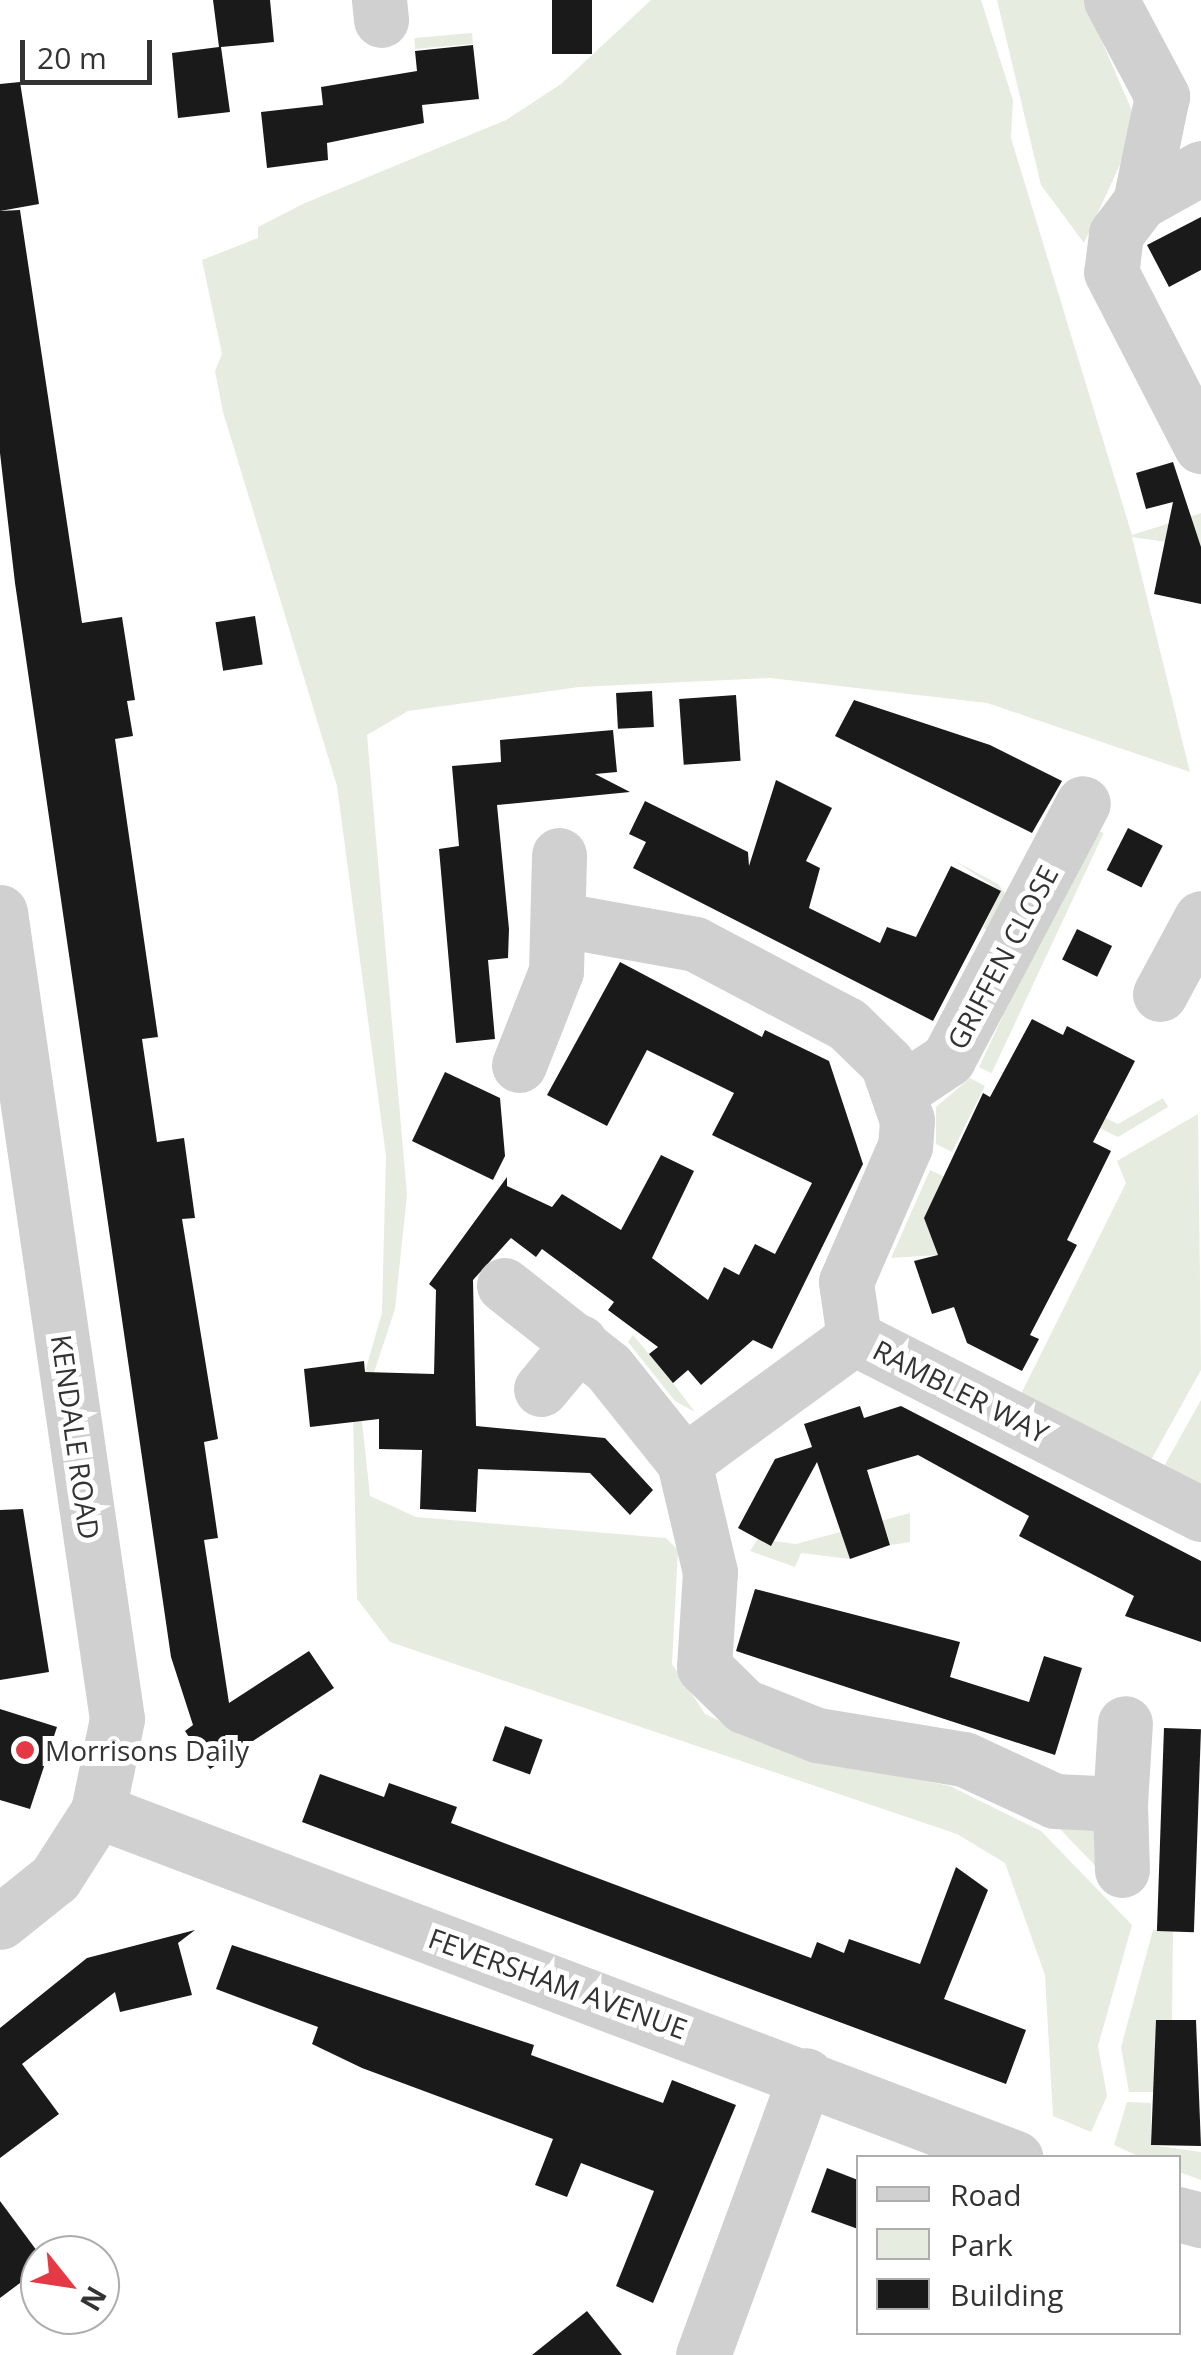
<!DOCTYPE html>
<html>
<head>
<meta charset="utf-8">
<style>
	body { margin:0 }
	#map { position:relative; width:1201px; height:2355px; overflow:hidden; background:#fff; font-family:"Open Sans",sans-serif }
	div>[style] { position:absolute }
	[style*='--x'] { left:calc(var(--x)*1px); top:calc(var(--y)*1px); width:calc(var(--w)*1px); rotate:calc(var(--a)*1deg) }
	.green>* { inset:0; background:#e6ecdf; transform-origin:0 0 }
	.building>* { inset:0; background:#1a1a1a; transform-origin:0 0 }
	.minor>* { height:55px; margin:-27.5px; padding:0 27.5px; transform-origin:27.5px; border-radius:27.5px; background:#d0d0d0 }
	.dots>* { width:28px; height:28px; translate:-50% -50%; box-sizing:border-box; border:5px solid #fff; border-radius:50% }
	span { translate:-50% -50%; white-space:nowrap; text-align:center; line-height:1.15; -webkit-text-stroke:10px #fff; paint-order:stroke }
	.street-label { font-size:28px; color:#333 }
	.poi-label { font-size:28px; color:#333 }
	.left { translate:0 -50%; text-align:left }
	.legend { position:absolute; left:856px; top:2155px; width:325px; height:180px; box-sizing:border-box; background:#fff; border:2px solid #adadad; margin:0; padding:12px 18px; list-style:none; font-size:30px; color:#333 }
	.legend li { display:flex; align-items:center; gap:20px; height:50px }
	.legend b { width:50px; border:2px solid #adadad }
	.north { position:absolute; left:20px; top:2235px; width:100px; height:100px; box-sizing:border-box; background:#fff; border:2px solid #adadad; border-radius:50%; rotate:120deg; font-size:28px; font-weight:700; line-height:40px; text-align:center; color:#333 }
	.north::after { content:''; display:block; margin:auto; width:35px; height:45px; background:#e63946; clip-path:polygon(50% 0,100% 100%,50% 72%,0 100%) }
	.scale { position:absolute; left:20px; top:40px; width:132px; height:45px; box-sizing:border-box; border:5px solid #333; border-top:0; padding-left:12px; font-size:30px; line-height:35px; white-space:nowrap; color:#333; -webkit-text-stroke:8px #fff; paint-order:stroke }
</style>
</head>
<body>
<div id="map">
	<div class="green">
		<div style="clip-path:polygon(651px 0,981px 0,1013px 100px,1011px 138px,1132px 535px,1201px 513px,1201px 547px,1132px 537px,1190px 772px,987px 703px,770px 678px,579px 687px,408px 711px,367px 735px,407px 1195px,395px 1309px,361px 1412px,370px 1496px,416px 1517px,666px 1538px,678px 1550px,672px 1664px,705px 1714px,794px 1756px,950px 1786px,1041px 1831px,1132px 1925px,1098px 2046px,1107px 2096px,1091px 2132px,1053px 2116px,1045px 1975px,1005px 1863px,957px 1834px,390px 1642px,357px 1599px,353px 1413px,382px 1313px,386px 1156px,337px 786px,223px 412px,215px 371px,222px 354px,202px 260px,258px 238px,258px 227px,305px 203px,506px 120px,561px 84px)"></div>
		<div style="clip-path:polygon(997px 0,1084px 0,1133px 113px,1134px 134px,1084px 243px,1041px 185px)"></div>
		<div style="left:472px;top:33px;width:11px;height:58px;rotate:85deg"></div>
		<div style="left:1091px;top:827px;width:14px;height:265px;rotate:25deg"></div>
		<div style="clip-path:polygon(953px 860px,998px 884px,1006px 895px,993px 933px,983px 928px,1001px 891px)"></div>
		<div style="clip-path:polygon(970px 1078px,985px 1086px,952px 1152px,936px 1144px,936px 1107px)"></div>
		<div style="clip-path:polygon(1163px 1098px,1168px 1107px,1118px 1137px,1083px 1120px,1089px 1110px,1118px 1124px)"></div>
		<div style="clip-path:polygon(1198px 1114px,1201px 1370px,1151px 1460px,1019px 1398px,1126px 1183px,1117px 1161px)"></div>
		<div style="clip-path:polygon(930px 1170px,945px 1177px,924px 1218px,938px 1255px,891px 1258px)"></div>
		<div style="clip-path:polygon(633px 1335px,673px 1383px,695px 1412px,675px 1401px,628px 1342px)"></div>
		<div style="clip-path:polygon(1201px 1400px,1201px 1489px,1163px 1468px)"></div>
		<div style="clip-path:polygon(910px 1513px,910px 1542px,891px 1545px,884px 1525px,843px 1539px,850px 1559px,801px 1553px,795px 1567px,750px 1551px,758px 1539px,796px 1544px)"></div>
		<div style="clip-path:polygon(1087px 1824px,1097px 1833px,1107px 1878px,1059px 1828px)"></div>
		<div style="clip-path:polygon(1153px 1930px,1173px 1931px,1172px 2020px,1156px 2020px,1155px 2092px,1129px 2092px,1121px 2047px)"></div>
		<div style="clip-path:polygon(1127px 2102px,1151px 2103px,1151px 2145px,1201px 2152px,1201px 2180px,1179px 2172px,1178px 2158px,1140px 2157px,1114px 2145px)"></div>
	</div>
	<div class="building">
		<div style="clip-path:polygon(213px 0,270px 0,274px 42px,221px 47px,230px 112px,178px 118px,172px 53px,219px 47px)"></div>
		<div style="left:552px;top:0;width:40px;height:54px"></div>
		<div style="clip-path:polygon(473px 45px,479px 99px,422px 105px,424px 123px,327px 143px,328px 160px,267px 168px,261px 112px,323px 105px,321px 87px,417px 71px,415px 51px)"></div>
		<div style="clip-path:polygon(20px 82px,39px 204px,0 211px,0 84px)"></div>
		<div style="clip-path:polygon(20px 210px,82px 623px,122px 617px,135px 700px,127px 701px,133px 736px,115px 739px,158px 1037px,142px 1039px,157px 1142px,184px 1138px,195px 1218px,182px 1219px,218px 1439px,204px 1442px,218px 1538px,204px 1540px,229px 1703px,309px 1651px,334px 1688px,210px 1769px,185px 1731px,193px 1725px,171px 1657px,15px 583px,0 453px,0 211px)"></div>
		<div style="clip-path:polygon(1201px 217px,1201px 270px,1169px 287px,1147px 245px)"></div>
		<div style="clip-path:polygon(1173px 462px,1201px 547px,1201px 604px,1154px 594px,1173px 502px,1146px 509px,1136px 473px)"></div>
		<div style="left:255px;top:616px;width:49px;height:40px;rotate:81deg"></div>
		<div style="left:652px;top:691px;width:36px;height:36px;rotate:87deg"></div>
		<div style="left:736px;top:695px;width:66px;height:57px;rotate:86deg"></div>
		<div style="clip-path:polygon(854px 700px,990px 745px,1062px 781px,1032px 833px,835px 736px)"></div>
		<div style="clip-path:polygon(613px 730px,617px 772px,595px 774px,630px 792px,497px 805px,509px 929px,508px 958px,488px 960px,495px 1039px,456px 1043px,439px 849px,459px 846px,452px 766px,501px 762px,500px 740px)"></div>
		<div style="clip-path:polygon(776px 780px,832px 808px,806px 861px,820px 868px,809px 908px,880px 943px,887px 927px,916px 937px,951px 866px,1001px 891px,933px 1021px,633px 868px,646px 842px,629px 834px,645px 801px,748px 852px,749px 866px)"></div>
		<div style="left:1128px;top:828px;width:39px;height:47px;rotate:27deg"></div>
		<div style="left:1077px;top:929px;width:39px;height:34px;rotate:26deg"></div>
		<div style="clip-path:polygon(620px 962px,762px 1037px,765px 1030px,829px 1061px,863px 1164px,772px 1349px,753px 1340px,701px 1385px,688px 1370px,673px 1383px,649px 1354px,658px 1347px,608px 1310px,614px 1302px,542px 1249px,536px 1257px,511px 1238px,473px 1280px,476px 1426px,605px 1438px,653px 1490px,630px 1515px,590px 1473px,478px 1469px,476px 1512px,420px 1509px,422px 1450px,379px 1449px,379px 1419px,310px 1427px,304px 1369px,364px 1361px,365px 1372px,434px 1374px,436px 1290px,429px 1284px,507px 1177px,507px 1186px,552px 1207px,562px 1194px,621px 1230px,661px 1155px,694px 1171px,652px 1258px,708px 1300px,724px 1267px,739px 1275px,755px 1244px,775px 1254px,812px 1183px,712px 1135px,734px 1093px,647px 1050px,607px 1126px,547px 1095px)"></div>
		<div style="clip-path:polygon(1032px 1019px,1063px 1035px,1067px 1026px,1135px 1061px,1093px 1142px,1111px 1151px,1067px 1240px,1077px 1245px,1030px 1335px,1039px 1339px,1022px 1371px,967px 1343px,954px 1307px,932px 1314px,914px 1261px,938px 1255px,924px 1218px,983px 1093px,990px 1097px)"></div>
		<div style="clip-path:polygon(445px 1072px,500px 1098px,505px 1156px,493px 1180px,412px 1141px)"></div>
		<div style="clip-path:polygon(860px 1406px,864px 1418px,901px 1406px,1201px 1561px,1201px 1642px,1125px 1616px,1134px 1596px,1019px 1536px,1029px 1516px,918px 1455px,867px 1470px,890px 1545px,850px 1559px,817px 1462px,771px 1546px,738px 1528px,775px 1459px,812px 1447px,804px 1424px)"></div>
		<div style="clip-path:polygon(23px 1509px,49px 1672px,0 1680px,0 1510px)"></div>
		<div style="clip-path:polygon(755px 1589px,960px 1642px,950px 1677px,1029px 1702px,1044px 1656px,1082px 1668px,1055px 1755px,736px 1651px)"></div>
		<div style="clip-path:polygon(0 1709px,57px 1727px,30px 1809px,0 1800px)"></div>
		<div style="left:505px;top:1726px;width:40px;height:37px;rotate:20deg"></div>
		<div style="left:1164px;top:1728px;width:37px;height:203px;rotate:2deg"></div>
		<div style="clip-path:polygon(320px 1774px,384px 1797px,389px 1783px,457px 1807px,451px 1823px,811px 1958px,817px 1942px,844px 1953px,849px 1939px,920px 1964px,956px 1867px,988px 1890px,944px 1999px,1026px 2030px,1006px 2084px,302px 1822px)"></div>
		<div style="clip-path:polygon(195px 1930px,178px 1943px,192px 1995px,120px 2012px,115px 1992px,22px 2064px,59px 2114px,0 2158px,0 2028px,87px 1958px)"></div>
		<div style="clip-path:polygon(232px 1945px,534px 2045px,531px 2055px,663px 2103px,672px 2080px,736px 2105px,653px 2303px,616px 2286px,654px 2191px,581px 2163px,567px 2197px,535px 2185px,553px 2139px,362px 2068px,312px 2044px,318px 2027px,216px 1989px)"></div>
		<div style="clip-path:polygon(1156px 2020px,1196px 2020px,1201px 2146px,1151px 2145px)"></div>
		<div style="clip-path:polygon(827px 2168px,858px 2180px,858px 2229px,811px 2212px)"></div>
		<div style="clip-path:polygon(0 2201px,40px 2255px,40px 2268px,0 2298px)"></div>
		<div style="clip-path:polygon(587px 2311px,622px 2355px,532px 2355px)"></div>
	</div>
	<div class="minor">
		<div style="--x:379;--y:0;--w:20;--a:84"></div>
		<div style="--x:1111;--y:0;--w:109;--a:62"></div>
		<div style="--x:1162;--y:96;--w:108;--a:101.7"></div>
		<div style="--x:1140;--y:202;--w:40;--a:127"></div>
		<div style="--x:1116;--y:234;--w:38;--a:97"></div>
		<div style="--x:1111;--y:272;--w:196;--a:62.7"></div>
		<div style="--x:1140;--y:202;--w:70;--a:-29.1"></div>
		<div style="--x:0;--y:912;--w:815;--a:81.75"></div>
		<div style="--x:117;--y:1719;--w:94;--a:101.7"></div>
		<div style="--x:98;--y:1811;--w:80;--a:122.7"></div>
		<div style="--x:55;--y:1878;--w:70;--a:141.3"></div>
		<div style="--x:562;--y:920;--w:135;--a:10.2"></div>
		<div style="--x:695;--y:944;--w:172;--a:27.8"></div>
		<div style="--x:847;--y:1024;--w:56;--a:44.3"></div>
		<div style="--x:887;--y:1063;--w:60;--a:70.7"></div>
		<div style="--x:907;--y:1120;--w:26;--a:94"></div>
		<div style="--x:905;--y:1146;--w:148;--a:113.5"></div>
		<div style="--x:846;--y:1282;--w:57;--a:81.9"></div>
		<div style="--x:1160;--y:994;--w:86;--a:-61.7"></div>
		<div style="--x:519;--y:1065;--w:101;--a:-68.5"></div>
		<div style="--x:556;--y:971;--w:116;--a:-88.5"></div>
		<div style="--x:900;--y:1091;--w:58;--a:-33.7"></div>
		<div style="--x:948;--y:1059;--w:289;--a:-62.2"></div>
		<div style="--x:504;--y:1285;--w:132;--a:38.3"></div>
		<div style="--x:608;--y:1367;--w:122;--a:51.3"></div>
		<div style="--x:684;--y:1462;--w:113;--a:76.7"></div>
		<div style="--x:710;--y:1572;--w:95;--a:93.6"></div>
		<div style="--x:704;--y:1667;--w:56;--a:44.3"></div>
		<div style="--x:744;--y:1706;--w:79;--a:21.7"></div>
		<div style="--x:817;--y:1735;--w:149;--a:9.3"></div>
		<div style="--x:964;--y:1759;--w:100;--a:24.8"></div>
		<div style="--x:1055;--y:1801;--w:65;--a:2.6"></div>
		<div style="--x:1120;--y:1804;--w:81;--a:-86.5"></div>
		<div style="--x:854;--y:1338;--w:389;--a:26.9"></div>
		<div style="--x:541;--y:1389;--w:61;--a:-50.3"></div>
		<div style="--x:684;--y:1462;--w:210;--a:-36.1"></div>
		<div style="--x:1120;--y:1804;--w:66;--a:88.3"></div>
		<div style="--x:98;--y:1811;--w:981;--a:20.71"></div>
		<div style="--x:1178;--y:2214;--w:24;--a:15"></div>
		<div style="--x:703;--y:2355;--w:298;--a:-69.8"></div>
	</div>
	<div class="dots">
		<div style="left:25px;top:1750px;background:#e63946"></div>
	</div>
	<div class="street-label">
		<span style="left:1002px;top:957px;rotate:-62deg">GRIFFEN CLOSE</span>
		<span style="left:961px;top:1391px;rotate:27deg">RAMBLER WAY</span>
		<span style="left:76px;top:1437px;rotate:82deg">KENDALE ROAD</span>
		<span style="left:558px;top:1983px;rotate:20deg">FEVERSHAM AVENUE</span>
	</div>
	<div class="poi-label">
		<span class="left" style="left:45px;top:1750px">Morrisons Daily</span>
	</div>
	<ul class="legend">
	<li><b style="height:12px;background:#d0d0d0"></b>Road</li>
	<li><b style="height:28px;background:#e6ecdf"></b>Park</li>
	<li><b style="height:28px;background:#1a1a1a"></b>Building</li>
	</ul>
	<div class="north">N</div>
	<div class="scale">20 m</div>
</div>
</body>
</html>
